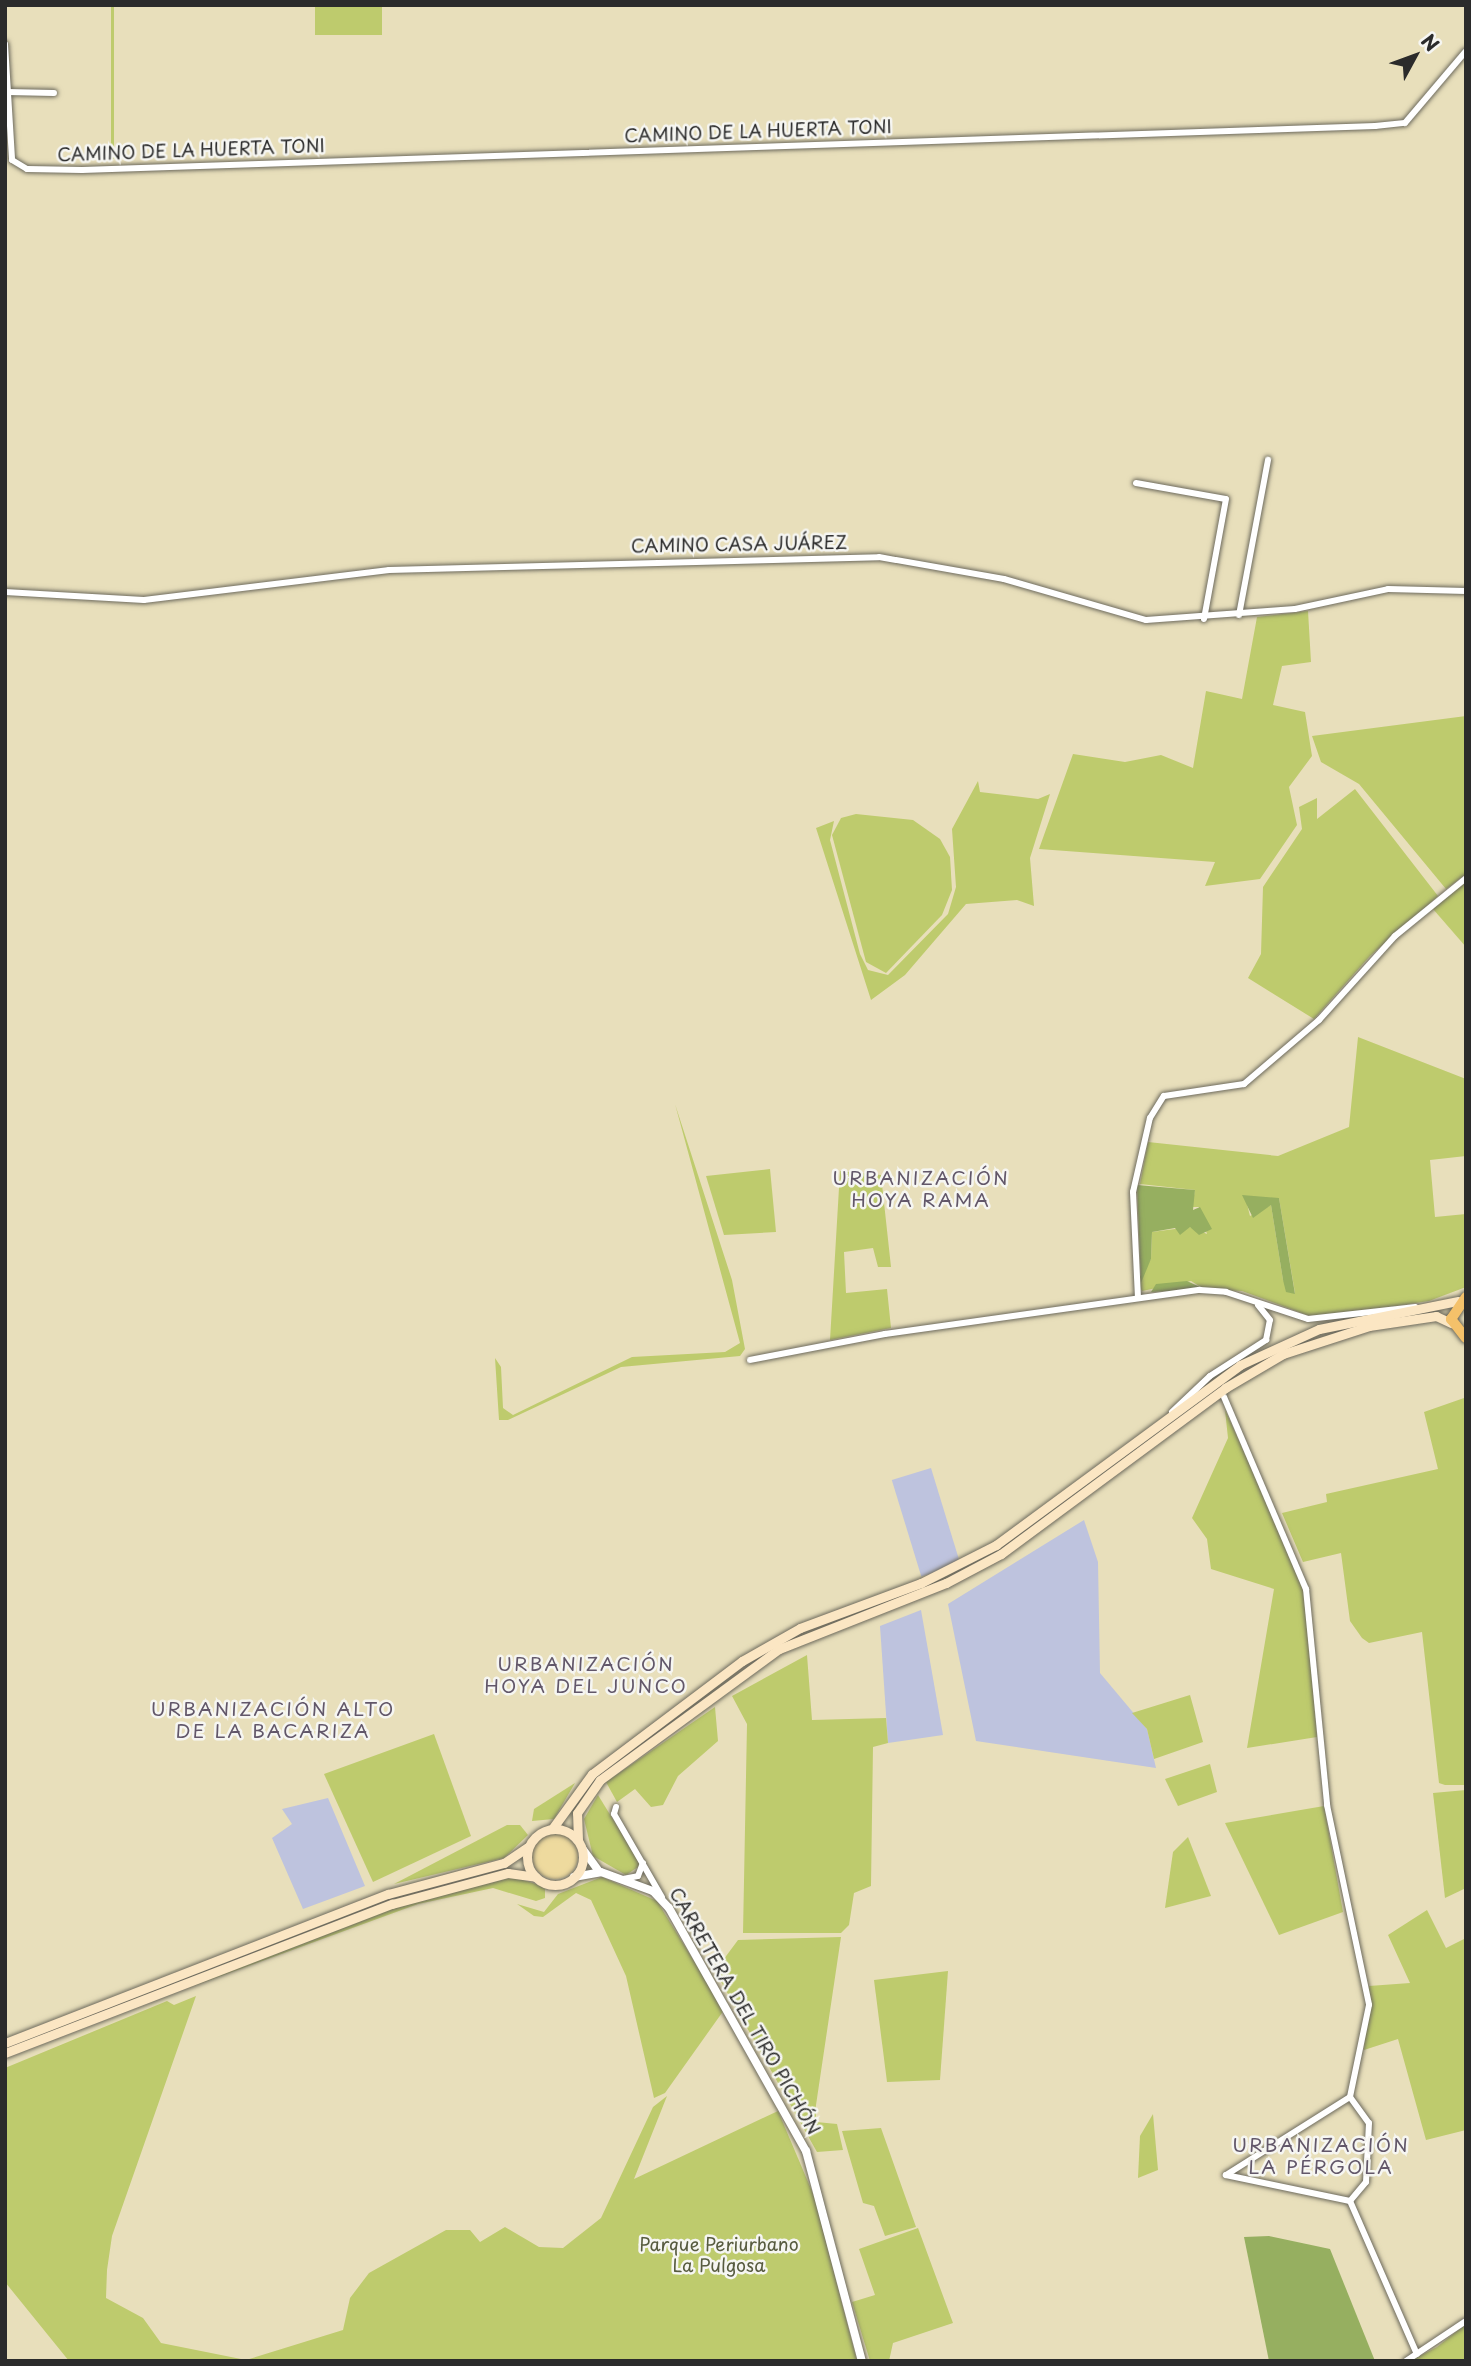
<!DOCTYPE html>
<html>
<head>
<meta charset="utf-8">
<style>
	body { margin:0 }
	#map { position:relative; width:1471px; height:2366px; overflow:hidden; background:#e8dfbb; font-family:"Playpen Sans",sans-serif }
	div>[style] { position:absolute }
	[style*='--x'] { left:calc(var(--x)*1px); top:calc(var(--y)*1px); width:calc(var(--w)*1px); rotate:calc(var(--a)*1deg) }
	.industrial>* { inset:0; background:#bec3de; transform-origin:0 0 }
	.green>* { inset:0; background:#becb6d; transform-origin:0 0 }
	.forest>* { inset:0; background:#96af60 }
	.sand>* { inset:0; background:#eeda9e }
	.round { border-radius:50% }
	.roads { filter:drop-shadow(0 0 2px #6d6a5d) drop-shadow(0 0 2px #6d6a5d) }
	.minor>* { height:6px; margin:-3px; padding:0 3px; transform-origin:3px; border-radius:3px; background:#fff }
	.tertiary>* { height:8px; margin:-4px; padding:0 4px; transform-origin:4px; border-radius:4px; background:#fff }
	.secondary>* { height:9px; margin:-4.5px; padding:0 4.5px; transform-origin:4.5px; border-radius:4.5px; background:#fbe6c3 }
	.secondary>.ring { margin:-4.5px; padding:0; box-sizing:content-box; background:none; border:9px solid #fbe6c3; border-radius:50% }
	.primary>* { height:10px; margin:-5px; padding:0 5px; transform-origin:5px; border-radius:5px; background:#f4c16a }
	span { translate:-50% -50%; white-space:nowrap; text-align:center; line-height:1.15; -webkit-text-stroke:5px #f6f6f2; paint-order:stroke }
	.street-label { font-size:18px; color:#2b2b2b }
	.park-label { font-size:18px; color:#575b3f }
	.neighbourhood-label { font-size:19px; color:#625769; letter-spacing:2px }
	.frame { position:absolute; inset:0; border:7px solid #2b2b2b; pointer-events:none }
	.north { position:absolute; left:1380px; top:21px; width:70px; height:70px; -webkit-text-stroke:5px #f6f6f2; paint-order:stroke; rotate:49deg; font-size:19px; font-weight:700; line-height:28px; text-align:center; color:#2b2b2b }
	.north::after { content:''; display:block; margin:auto; width:24px; height:32px; background:#2b2b2b; clip-path:polygon(50% 0,100% 100%,50% 72%,0 100%) }
</style>
</head>
<body>
<div id="map">
	<div class="industrial">
		<div style="left:931px;top:1468px;width:101px;height:41px;rotate:73deg"></div>
		<div style="clip-path:polygon(1084px 1520px,1098px 1562px,1100px 1673px,1147px 1729px,1156px 1768px,976px 1741px,948px 1604px)"></div>
		<div style="clip-path:polygon(921px 1610px,943px 1735px,888px 1743px,880px 1626px)"></div>
		<div style="clip-path:polygon(328px 1798px,365px 1886px,303px 1909px,272px 1838px,292px 1824px,282px 1809px)"></div>
	</div>
	<div class="green">
		<div style="left:111px;top:5px;width:3px;height:154px"></div>
		<div style="left:315px;top:5px;width:67px;height:30px"></div>
		<div style="clip-path:polygon(1308px 611px,1311px 662px,1282px 666px,1273px 705px,1305px 712px,1312px 756px,1289px 787px,1297px 825px,1260px 879px,1205px 886px,1215px 862px,1039px 849px,1073px 754px,1125px 762px,1161px 755px,1193px 768px,1206px 691px,1242px 699px,1257px 617px)"></div>
		<div style="clip-path:polygon(1466px 716px,1466px 874px,1446px 889px,1359px 784px,1321px 762px,1312px 736px)"></div>
		<div style="clip-path:polygon(978px 781px,980px 792px,1038px 799px,1050px 794px,1030px 858px,1034px 906px,1017px 900px,966px 904px,905px 975px,871px 1000px,816px 828px,834px 821px,830px 840px,860px 954px,868px 970px,888px 975px,948px 914px,956px 887px,952px 829px)"></div>
		<div style="clip-path:polygon(1355px 789px,1438px 896px,1370px 956px,1314px 1019px,1248px 978px,1261px 954px,1263px 887px,1302px 829px,1299px 807px,1317px 798px,1317px 819px)"></div>
		<div style="clip-path:polygon(856px 814px,913px 820px,940px 839px,950px 857px,952px 890px,942px 915px,886px 973px,866px 962px,832px 835px,841px 818px)"></div>
		<div style="clip-path:polygon(1466px 881px,1466px 947px,1433px 909px)"></div>
		<div style="clip-path:polygon(evenodd,1358px 1037px,1466px 1079px,1466px 1156px,1430px 1160px,1435px 1217px,1466px 1214px,1466px 1287px,1429px 1301px,1315px 1318px,1242px 1291px,1204px 1289px,1191px 1281px,1142px 1291px,1137px 1281px,1151px 1259px,1152px 1232px,1190px 1227px,1207px 1234px,1199px 1207px,1192px 1207px,1195px 1190px,1140px 1184px,1148px 1142px,1278px 1156px,1349px 1127px,1358px 1037px,1279px 1198px,1295px 1293px,1295px 1294px,1283px 1280px,1271px 1205px,1250px 1216px,1247px 1204px,1279px 1198px)"></div>
		<div style="clip-path:polygon(675px 1104px,732px 1280px,745px 1349px,740px 1356px,621px 1367px,508px 1420px,499px 1420px,495px 1358px,501px 1367px,503px 1408px,513px 1415px,632px 1357px,725px 1352px,740px 1343px)"></div>
		<div style="clip-path:polygon(770px 1169px,776px 1232px,724px 1235px,706px 1176px)"></div>
		<div style="clip-path:polygon(840px 1171px,881px 1175px,891px 1267px,878px 1267px,873px 1248px,844px 1252px,846px 1293px,887px 1289px,891px 1328px,830px 1340px)"></div>
		<div style="clip-path:polygon(1464px 1398px,1466px 1785px,1445px 1785px,1439px 1783px,1422px 1632px,1369px 1643px,1362px 1638px,1350px 1621px,1341px 1553px,1303px 1562px,1282px 1513px,1327px 1502px,1326px 1494px,1438px 1469px,1424px 1412px)"></div>
		<div style="clip-path:polygon(1225px 1410px,1304px 1584px,1317px 1737px,1247px 1748px,1274px 1589px,1211px 1569px,1207px 1539px,1192px 1518px,1228px 1438px)"></div>
		<div style="clip-path:polygon(807px 1655px,812px 1720px,886px 1718px,888px 1743px,873px 1747px,871px 1886px,854px 1893px,849px 1925px,841px 1933px,743px 1933px,747px 1724px,732px 1696px)"></div>
		<div style="clip-path:polygon(1190px 1695px,1203px 1742px,1154px 1759px,1147px 1729px,1132px 1713px)"></div>
		<div style="clip-path:polygon(715px 1707px,718px 1741px,678px 1776px,663px 1805px,651px 1807px,635px 1789px,617px 1802px,606px 1782px)"></div>
		<div style="clip-path:polygon(434px 1734px,471px 1836px,373px 1882px,324px 1774px)"></div>
		<div style="clip-path:polygon(1210px 1764px,1217px 1792px,1178px 1806px,1165px 1779px)"></div>
		<div style="clip-path:polygon(575px 1783px,554px 1819px,532px 1821px,534px 1809px)"></div>
		<div style="clip-path:polygon(1466px 1790px,1466px 1888px,1445px 1898px,1433px 1793px)"></div>
		<div style="clip-path:polygon(598px 1795px,641px 1865px,626px 1875px,593px 1856px,584px 1819px)"></div>
		<div style="clip-path:polygon(1324px 1806px,1343px 1912px,1279px 1935px,1225px 1823px)"></div>
		<div style="clip-path:polygon(507px 1825px,520px 1825px,528px 1835px,504px 1858px,394px 1884px)"></div>
		<div style="clip-path:polygon(1188px 1837px,1211px 1896px,1165px 1908px,1173px 1852px)"></div>
		<div style="clip-path:polygon(514px 1877px,545px 1887px,545px 1898px,536px 1901px,493px 1888px,418px 1904px,177px 1992px,394px 1907px)"></div>
		<div style="clip-path:polygon(602px 1877px,657px 1901px,724px 2010px,665px 2093px,654px 2098px,626px 1976px,591px 1900px,576px 1893px,543px 1917px,534px 1916px,517px 1904px,544px 1912px,558px 1894px)"></div>
		<div style="clip-path:polygon(1427px 1910px,1446px 1948px,1466px 1938px,1466px 2130px,1426px 2140px,1398px 2039px,1364px 2050px,1369px 1986px,1410px 1983px,1388px 1935px)"></div>
		<div style="clip-path:polygon(841px 1937px,816px 2105px,816px 2122px,837px 2124px,843px 2150px,817px 2152px,715px 1971px,738px 1940px)"></div>
		<div style="clip-path:polygon(948px 1971px,940px 2080px,887px 2082px,874px 1980px)"></div>
		<div style="clip-path:polygon(196px 1996px,112px 2236px,107px 2270px,106px 2298px,143px 2318px,161px 2343px,246px 2360px,343px 2330px,350px 2298px,369px 2273px,446px 2230px,470px 2230px,480px 2242px,505px 2227px,539px 2247px,563px 2248px,601px 2218px,653px 2107px,667px 2096px,634px 2179px,778px 2111px,814px 2196px,857px 2361px,69px 2361px,5px 2282px,5px 2068px,167px 2001px,174px 2005px)"></div>
		<div style="clip-path:polygon(1153px 2114px,1158px 2170px,1138px 2178px,1140px 2136px)"></div>
		<div style="clip-path:polygon(881px 2128px,916px 2227px,885px 2236px,874px 2206px,863px 2203px,842px 2131px)"></div>
		<div style="clip-path:polygon(918px 2228px,953px 2323px,893px 2343px,889px 2361px,870px 2361px,852px 2302px,875px 2295px,859px 2249px)"></div>
		<div style="clip-path:polygon(1466px 2324px,1466px 2361px,1410px 2361px,1437px 2347px)"></div>
	</div>
	<div class="forest">
		<div style="clip-path:polygon(1137px 1185px,1195px 1190px,1193px 1210px,1200px 1207px,1212px 1229px,1199px 1235px,1190px 1227px,1180px 1235px,1175px 1228px,1152px 1232px,1151px 1259px,1141px 1283px)"></div>
		<div style="clip-path:polygon(1242px 1195px,1279px 1198px,1295px 1294px,1286px 1292px,1283px 1280px,1271px 1205px,1253px 1218px)"></div>
		<div style="clip-path:polygon(1187px 1281px,1204px 1289px,1151px 1292px,1156px 1284px)"></div>
		<div style="clip-path:polygon(1269px 2236px,1330px 2249px,1375px 2361px,1269px 2361px,1244px 2237px)"></div>
	</div>
	<div class="sand">
		<div class="round" style="left:532px;top:1833px;width:46px;height:46px"></div>
	</div>
	<div class="roads">
		<div class="minor">
			<div style="--x:5;--y:44;--w:116;--a:86.5"></div>
			<div style="--x:12;--y:160;--w:17;--a:31"></div>
			<div style="--x:27;--y:169;--w:55;--a:1"></div>
			<div style="--x:82;--y:170;--w:1294;--a:-1.95"></div>
			<div style="--x:1375;--y:126;--w:30;--a:-6"></div>
			<div style="--x:1405;--y:123;--w:94;--a:-49.7"></div>
			<div style="--x:7;--y:92;--w:47;--a:1.2"></div>
			<div style="--x:1136;--y:483;--w:91;--a:10.1"></div>
			<div style="--x:1226;--y:499;--w:122;--a:100.4"></div>
			<div style="--x:5;--y:592;--w:139;--a:3.3"></div>
			<div style="--x:144;--y:600;--w:247;--a:-7"></div>
			<div style="--x:389;--y:570;--w:490;--a:-1.5"></div>
			<div style="--x:879;--y:557;--w:127;--a:10"></div>
			<div style="--x:1004;--y:579;--w:148;--a:16.1"></div>
			<div style="--x:1146;--y:620;--w:149;--a:-4.2"></div>
			<div style="--x:1295;--y:609;--w:95;--a:-12.1"></div>
			<div style="--x:1388;--y:589;--w:78;--a:1.5"></div>
			<div style="--x:1239;--y:615;--w:158;--a:-79.4"></div>
			<div style="--x:1138;--y:1298;--w:106;--a:-92.7"></div>
			<div style="--x:1133;--y:1192;--w:76;--a:-77.1"></div>
			<div style="--x:1150;--y:1118;--w:26;--a:-58"></div>
			<div style="--x:1164;--y:1096;--w:81;--a:-8.5"></div>
			<div style="--x:1244;--y:1084;--w:99;--a:-40.5"></div>
			<div style="--x:1319;--y:1020;--w:113;--a:-47.9"></div>
			<div style="--x:1395;--y:936;--w:92;--a:-39.2"></div>
			<div style="--x:750;--y:1360;--w:137;--a:-10.9"></div>
			<div style="--x:885;--y:1334;--w:318;--a:-8"></div>
			<div style="--x:1200;--y:1290;--w:26;--a:4"></div>
			<div style="--x:1226;--y:1292;--w:86;--a:18.2"></div>
			<div style="--x:1308;--y:1319;--w:108;--a:-6.4"></div>
			<div style="--x:1224;--y:1397;--w:209;--a:66.9"></div>
			<div style="--x:1306;--y:1589;--w:217;--a:84.4"></div>
			<div style="--x:1327;--y:1805;--w:204;--a:78.1"></div>
			<div style="--x:1369;--y:2005;--w:94;--a:101.7"></div>
			<div style="--x:1350;--y:2097;--w:32;--a:54"></div>
			<div style="--x:1369;--y:2123;--w:59;--a:92.9"></div>
			<div style="--x:1366;--y:2182;--w:25;--a:130"></div>
			<div style="--x:1350;--y:2201;--w:167;--a:66.4"></div>
			<div style="--x:1172;--y:1412;--w:52;--a:-43.5"></div>
			<div style="--x:1210;--y:1376;--w:67;--a:-32.7"></div>
			<div style="--x:1266;--y:1340;--w:20;--a:-79"></div>
			<div style="--x:1270;--y:1320;--w:19;--a:-129"></div>
			<div style="--x:616;--y:1807;--w:7;--a:106"></div>
			<div style="--x:614;--y:1814;--w:96;--a:60"></div>
			<div style="--x:623;--y:1879;--w:15;--a:-11"></div>
			<div style="--x:638;--y:1876;--w:14;--a:-69"></div>
			<div style="--x:1350;--y:2201;--w:127;--a:-168.2"></div>
			<div style="--x:1226;--y:2175;--w:146;--a:-32.2"></div>
			<div style="--x:1406;--y:2361;--w:72;--a:-33.7"></div>
		</div>
		<div class="tertiary">
			<div style="--x:582;--y:1848;--w:27;--a:54"></div>
			<div style="--x:574;--y:1877;--w:27;--a:-10"></div>
			<div style="--x:601;--y:1872;--w:55;--a:20.1"></div>
			<div style="--x:653;--y:1891;--w:23;--a:47"></div>
			<div style="--x:669;--y:1908;--w:279;--a:60.6"></div>
			<div style="--x:806;--y:2151;--w:217;--a:75.1"></div>
		</div>
		<div class="secondary">
			<div style="--x:552;--y:1829;--w:68;--a:-54"></div>
			<div style="--x:592;--y:1774;--w:188;--a:-37"></div>
			<div style="--x:742;--y:1661;--w:67;--a:-29.6"></div>
			<div style="--x:800;--y:1628;--w:129;--a:-20.4"></div>
			<div style="--x:921;--y:1583;--w:84;--a:-26.9"></div>
			<div style="--x:996;--y:1545;--w:303;--a:-36.4"></div>
			<div style="--x:1240;--y:1365;--w:87;--a:-24.5"></div>
			<div style="--x:1319;--y:1329;--w:142;--a:-11.4"></div>
			<div class="ring" style="left:527px;top:1829px;width:47px;height:47px"></div>
			<div style="--x:578;--y:1840;--w:27;--a:-92"></div>
			<div style="--x:577;--y:1813;--w:40;--a:-55.1"></div>
			<div style="--x:600;--y:1780;--w:222;--a:-36.2"></div>
			<div style="--x:779;--y:1649;--w:180;--a:-21.6"></div>
			<div style="--x:946;--y:1583;--w:62;--a:-27.8"></div>
			<div style="--x:1001;--y:1554;--w:279;--a:-36.5"></div>
			<div style="--x:1225;--y:1388;--w:67;--a:-30.4"></div>
			<div style="--x:1283;--y:1354;--w:90;--a:-18"></div>
			<div style="--x:1369;--y:1326;--w:68;--a:-8.5"></div>
			<div style="--x:1436;--y:1316;--w:17;--a:25"></div>
			<div style="--x:5;--y:2043;--w:411;--a:-21.3"></div>
			<div style="--x:388;--y:1894;--w:120;--a:-15"></div>
			<div style="--x:504;--y:1863;--w:29;--a:-34"></div>
			<div style="--x:5;--y:2053;--w:415;--a:-21.1"></div>
			<div style="--x:392;--y:1904;--w:120;--a:-15"></div>
			<div style="--x:508;--y:1873;--w:28;--a:8"></div>
		</div>
		<div class="primary">
			<div style="--x:1466;--y:1297;--w:27;--a:124"></div>
			<div style="--x:1451;--y:1319;--w:24;--a:52"></div>
		</div>
	</div>
	<div class="street-label">
		<span style="left:758px;top:131px;rotate:-2deg">CAMINO DE LA HUERTA TONI</span>
		<span style="left:191px;top:150px;rotate:-2deg">CAMINO DE LA HUERTA TONI</span>
		<span style="left:739px;top:544px;rotate:-1deg">CAMINO CASA JUÁREZ</span>
		<span style="left:745px;top:2011px;rotate:60deg">CARRETERA DEL TIRO PICHÓN</span>
	</div>
	<div class="park-label">
		<span style="left:719px;top:2255px">Parque Periurbano<br>La Pulgosa</span>
	</div>
	<div class="neighbourhood-label">
		<span style="left:921px;top:1189px">URBANIZACIÓN<br>HOYA RAMA</span>
		<span style="left:586px;top:1675px">URBANIZACIÓN<br>HOYA DEL JUNCO</span>
		<span style="left:273px;top:1720px">URBANIZACIÓN ALTO<br>DE LA BACARIZA</span>
		<span style="left:1321px;top:2156px">URBANIZACIÓN<br>LA PÉRGOLA</span>
	</div>
	<div class="frame"></div>
	<div class="north">N</div>
</div>
</body>
</html>
